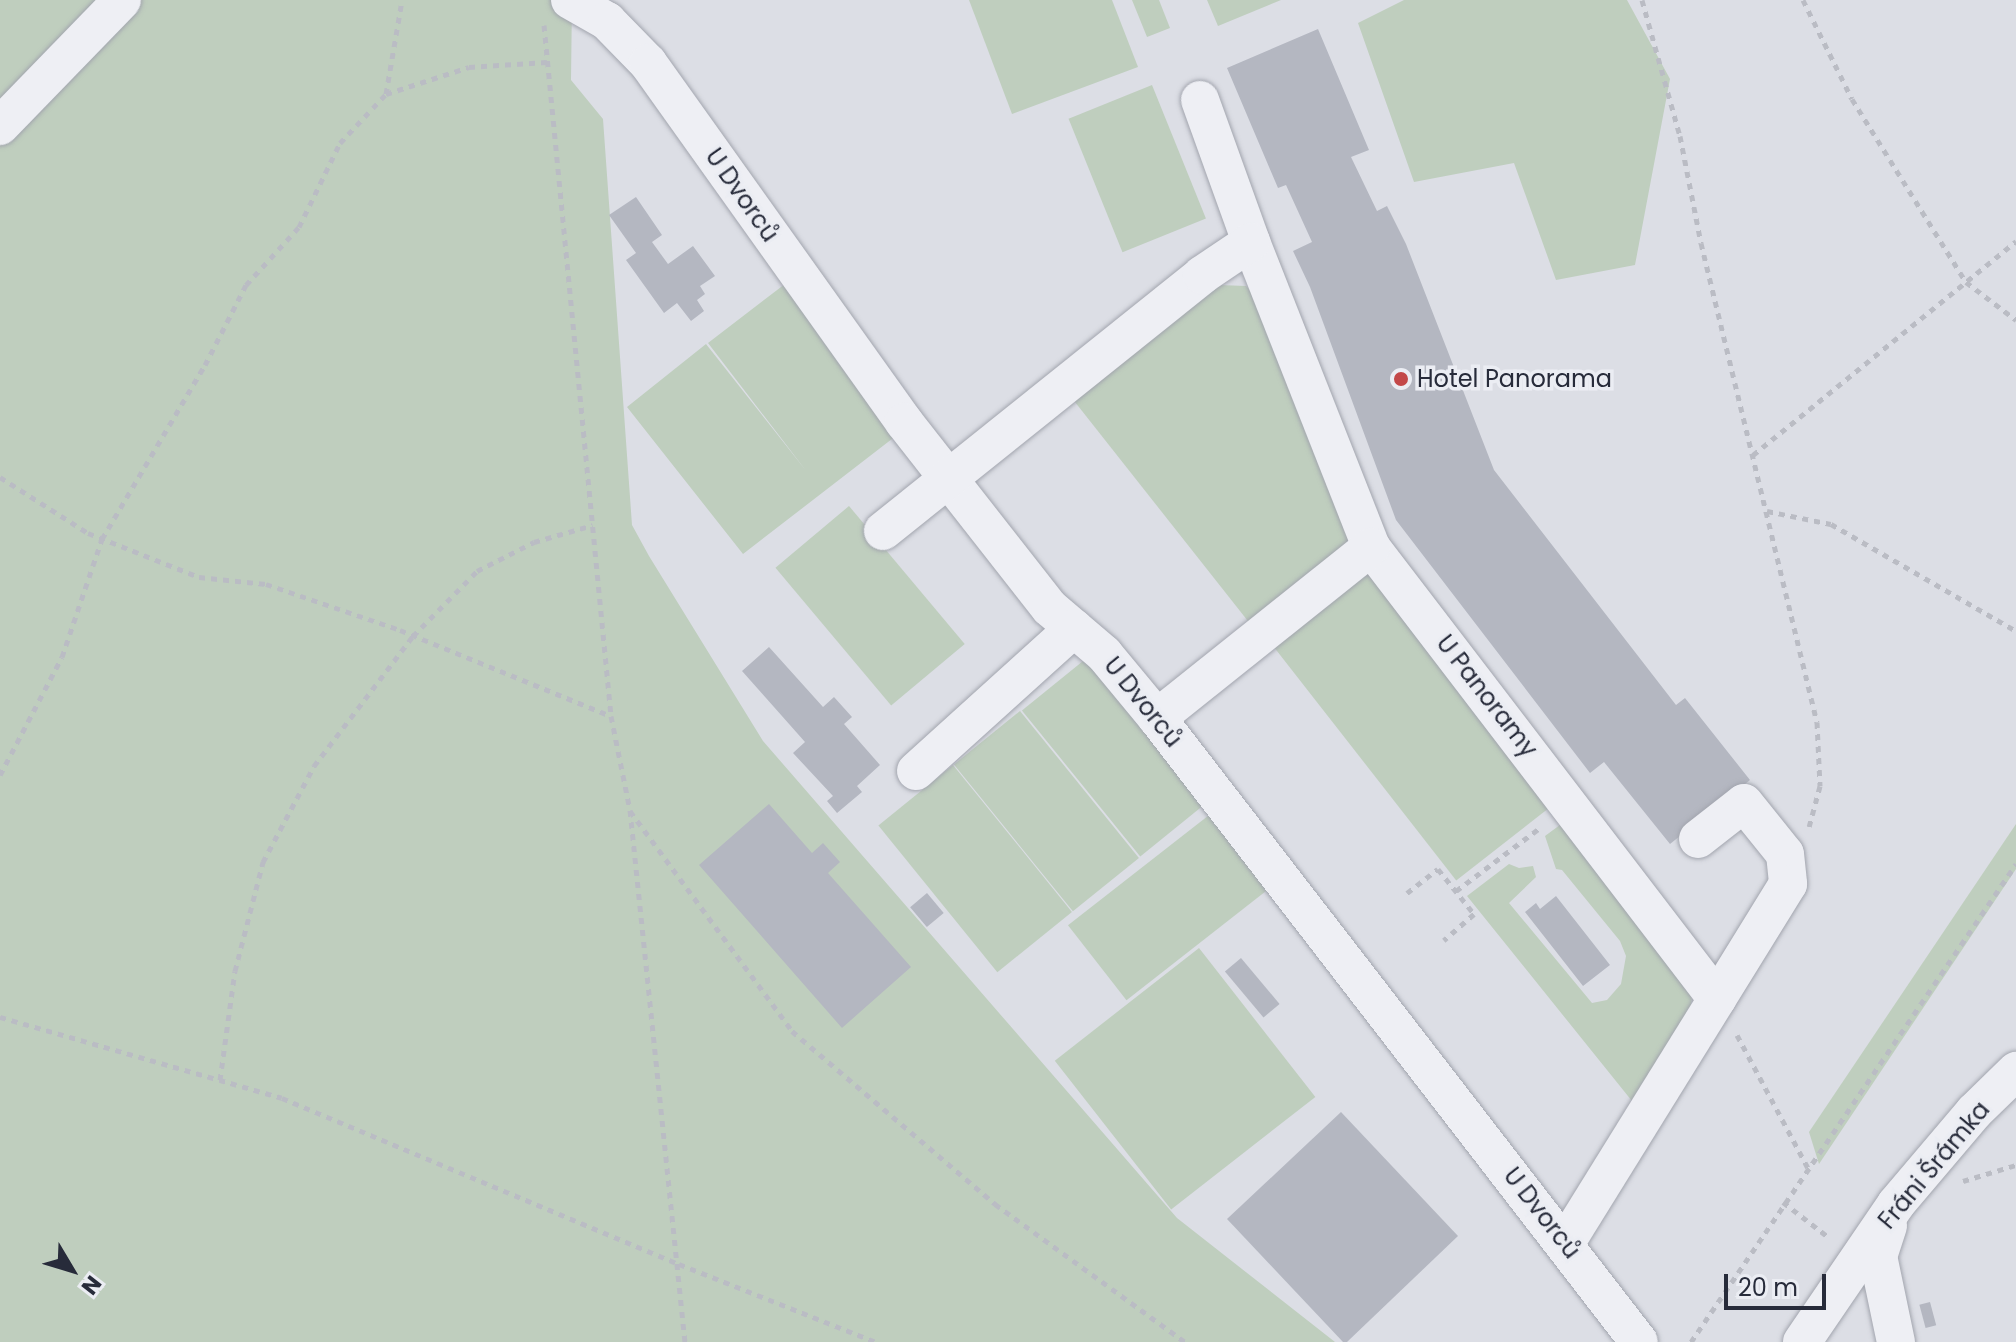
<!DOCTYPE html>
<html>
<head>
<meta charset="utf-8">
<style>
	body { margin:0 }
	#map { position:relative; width:2016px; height:1342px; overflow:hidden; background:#dcdee5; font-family:Poppins,sans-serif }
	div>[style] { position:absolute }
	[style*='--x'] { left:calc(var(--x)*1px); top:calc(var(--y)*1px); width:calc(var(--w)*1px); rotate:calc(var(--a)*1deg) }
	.green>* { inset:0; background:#bfcebe; transform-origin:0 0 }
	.building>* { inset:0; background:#b4b7c1; transform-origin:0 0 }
	.path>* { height:5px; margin-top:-2.5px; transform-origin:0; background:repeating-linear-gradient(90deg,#babcc4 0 6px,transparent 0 12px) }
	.roads { filter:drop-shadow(0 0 2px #a2a5ae) drop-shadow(0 0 2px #a2a5ae) }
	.minor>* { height:38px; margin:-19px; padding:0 19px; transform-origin:19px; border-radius:19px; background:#eeeff4 }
	.dots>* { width:22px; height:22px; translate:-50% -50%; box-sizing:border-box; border:4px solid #ebedf3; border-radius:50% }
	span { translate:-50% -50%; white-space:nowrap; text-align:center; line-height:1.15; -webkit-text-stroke:7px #ebedf3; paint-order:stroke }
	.street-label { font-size:24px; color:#272b3a }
	.poi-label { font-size:24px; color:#272b3a }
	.left { translate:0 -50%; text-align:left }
	.north { position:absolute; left:32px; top:1230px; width:80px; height:80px; -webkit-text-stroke:6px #ebedf3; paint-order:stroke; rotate:128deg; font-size:22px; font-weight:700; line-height:32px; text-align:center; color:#272b3a }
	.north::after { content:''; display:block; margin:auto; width:28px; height:36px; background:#272b3a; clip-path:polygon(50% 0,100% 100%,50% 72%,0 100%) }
	.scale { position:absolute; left:1724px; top:1274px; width:102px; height:36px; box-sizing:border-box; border:4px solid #272b3a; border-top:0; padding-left:10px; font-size:24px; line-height:28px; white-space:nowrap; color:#272b3a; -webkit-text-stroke:6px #ebedf3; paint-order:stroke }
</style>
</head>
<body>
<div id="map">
	<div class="green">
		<div style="clip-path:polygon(0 0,572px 0,571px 80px,603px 119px,632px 525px,649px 556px,763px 741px,1177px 1218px,1335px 1342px,0 1342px)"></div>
		<div style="clip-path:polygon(969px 0,1112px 0,1138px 67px,1012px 114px)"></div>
		<div style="clip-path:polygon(1132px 0,1159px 0,1170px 28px,1147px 37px)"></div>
		<div style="clip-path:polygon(1207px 0,1281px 0,1218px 26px)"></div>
		<div style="clip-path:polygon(1404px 0,1627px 0,1670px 79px,1635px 265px,1556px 280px,1514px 163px,1414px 182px,1358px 23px)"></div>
		<div style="left:1152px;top:85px;width:144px;height:90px;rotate:68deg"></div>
		<div style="clip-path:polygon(785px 284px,901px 432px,743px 554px,627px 407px,706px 344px,807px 472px,708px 343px)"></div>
		<div style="clip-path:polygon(1219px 285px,1246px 286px,1264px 303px,1357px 546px,1255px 630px,1071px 397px)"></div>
		<div style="left:849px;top:506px;width:180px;height:96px;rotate:50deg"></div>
		<div style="left:1371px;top:565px;width:301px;height:127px;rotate:52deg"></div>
		<div style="left:1088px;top:657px;width:188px;height:85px;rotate:51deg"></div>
		<div style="left:1020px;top:711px;width:189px;height:85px;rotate:51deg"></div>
		<div style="left:953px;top:765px;width:189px;height:96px;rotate:51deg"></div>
		<div style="left:1213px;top:812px;width:95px;height:184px;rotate:52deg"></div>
		<div style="clip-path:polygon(1568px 819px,1692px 986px,1691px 1010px,1636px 1106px,1467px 896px,1509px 864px,1519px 868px,1533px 866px,1536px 877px,1509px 903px,1592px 1003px,1607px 1000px,1621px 984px,1626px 956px,1620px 941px,1562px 870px,1556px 869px,1545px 836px)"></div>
		<div style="clip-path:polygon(2016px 824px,2016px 869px,1819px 1164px,1809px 1132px)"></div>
		<div style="left:1199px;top:948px;width:189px;height:183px;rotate:52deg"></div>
	</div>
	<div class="building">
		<div style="clip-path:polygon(1318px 29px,1369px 150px,1351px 157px,1377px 211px,1387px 206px,1406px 244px,1494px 470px,1676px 705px,1685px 698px,1750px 780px,1670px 844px,1604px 762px,1590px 773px,1396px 520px,1310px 287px,1293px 251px,1312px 242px,1286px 185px,1278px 188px,1227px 68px)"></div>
		<div style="clip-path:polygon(636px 197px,662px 235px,652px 242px,668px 264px,693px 246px,715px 276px,700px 286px,705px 294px,697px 300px,704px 311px,691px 321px,677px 303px,664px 313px,626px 260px,636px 253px,609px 215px)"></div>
		<div style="clip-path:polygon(769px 647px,823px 707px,834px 697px,852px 717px,844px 724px,880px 765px,857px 786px,862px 792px,837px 813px,827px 801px,833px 796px,793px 753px,805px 742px,742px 671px)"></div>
		<div style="clip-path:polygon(769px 804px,812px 853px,823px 843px,840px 862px,828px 873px,911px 967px,842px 1028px,699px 865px)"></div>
		<div style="left:927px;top:893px;width:26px;height:22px;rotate:50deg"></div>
		<div style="clip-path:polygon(1556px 896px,1610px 965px,1583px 986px,1525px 912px,1536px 903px,1540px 909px)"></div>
		<div style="left:1241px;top:958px;width:60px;height:21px;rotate:50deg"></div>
		<div style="clip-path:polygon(1341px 1112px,1458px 1236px,1347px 1342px,1343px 1342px,1227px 1219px)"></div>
		<div style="left:1930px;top:1302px;width:24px;height:11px;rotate:75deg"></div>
	</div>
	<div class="path">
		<div style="--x:1642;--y:0;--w:141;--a:74.4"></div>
		<div style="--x:1680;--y:136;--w:109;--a:78.9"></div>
		<div style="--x:1701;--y:243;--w:493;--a:76.4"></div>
		<div style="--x:1817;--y:722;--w:64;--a:87.3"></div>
		<div style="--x:1820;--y:786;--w:42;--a:105"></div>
		<div style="--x:1803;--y:0;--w:110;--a:63.7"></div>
		<div style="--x:1852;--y:99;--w:216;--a:58.1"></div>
		<div style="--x:1966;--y:282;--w:63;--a:37.2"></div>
		<div style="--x:544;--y:25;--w:694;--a:84.46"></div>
		<div style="--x:611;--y:716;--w:96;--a:78.6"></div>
		<div style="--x:630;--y:810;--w:535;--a:84.1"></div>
		<div style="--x:386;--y:94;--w:95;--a:-80.3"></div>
		<div style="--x:1753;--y:455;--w:339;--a:-39.1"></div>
		<div style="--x:0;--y:477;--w:104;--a:32.5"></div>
		<div style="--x:88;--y:533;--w:119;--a:21.6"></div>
		<div style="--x:199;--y:577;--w:67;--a:6"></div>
		<div style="--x:266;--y:584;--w:142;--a:18.9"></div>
		<div style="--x:400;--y:630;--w:228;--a:22.2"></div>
		<div style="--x:1767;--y:511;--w:65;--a:11.5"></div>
		<div style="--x:1831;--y:524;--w:214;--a:30"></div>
		<div style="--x:0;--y:775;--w:133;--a:-62.3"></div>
		<div style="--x:62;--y:657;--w:125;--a:-71.3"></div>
		<div style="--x:102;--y:539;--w:202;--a:-59.4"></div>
		<div style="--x:205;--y:365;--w:90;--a:-62.9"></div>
		<div style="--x:246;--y:285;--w:79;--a:-47.6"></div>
		<div style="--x:299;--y:227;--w:93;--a:-64"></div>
		<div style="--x:340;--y:143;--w:67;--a:-46.8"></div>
		<div style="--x:386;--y:94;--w:87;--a:-18"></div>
		<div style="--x:469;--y:67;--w:78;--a:-3.7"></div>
		<div style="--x:630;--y:811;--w:273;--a:53.6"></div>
		<div style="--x:792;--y:1031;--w:267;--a:40.4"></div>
		<div style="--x:995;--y:1204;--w:235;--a:36"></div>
		<div style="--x:1456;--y:891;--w:106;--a:-37"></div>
		<div style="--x:1407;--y:893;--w:39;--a:-38"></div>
		<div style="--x:1438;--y:869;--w:58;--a:51.3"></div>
		<div style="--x:1474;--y:914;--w:40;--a:139"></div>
		<div style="--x:0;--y:1017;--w:293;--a:16"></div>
		<div style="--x:282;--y:1098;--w:430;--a:22.7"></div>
		<div style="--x:679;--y:1264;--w:212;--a:21.6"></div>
		<div style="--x:1737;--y:1035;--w:151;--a:61.9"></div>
		<div style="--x:220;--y:1080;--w:110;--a:-82.2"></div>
		<div style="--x:235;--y:971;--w:113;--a:-75.6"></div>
		<div style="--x:263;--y:862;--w:109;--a:-62"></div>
		<div style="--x:314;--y:766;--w:163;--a:-52.7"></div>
		<div style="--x:413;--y:636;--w:91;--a:-45.4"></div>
		<div style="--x:477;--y:571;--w:64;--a:-27"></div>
		<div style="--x:534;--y:542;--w:61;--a:-16.1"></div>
		<div style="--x:1963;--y:1181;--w:55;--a:-16.8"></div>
		<div style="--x:1783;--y:1202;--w:56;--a:37.7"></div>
		<div style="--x:1691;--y:1342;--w:578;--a:-55.79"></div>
	</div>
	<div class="roads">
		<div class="minor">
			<div style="--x:570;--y:0;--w:43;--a:29.6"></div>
			<div style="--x:607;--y:21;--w:59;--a:45.7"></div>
			<div style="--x:648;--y:63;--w:441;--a:54.5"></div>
			<div style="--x:904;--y:422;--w:236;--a:51.9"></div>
			<div style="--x:1050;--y:608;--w:71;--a:40.4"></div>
			<div style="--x:1104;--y:654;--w:83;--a:50.4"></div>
			<div style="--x:1157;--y:718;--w:788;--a:52.32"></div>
			<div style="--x:1200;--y:100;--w:151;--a:70.2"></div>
			<div style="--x:1251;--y:242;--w:328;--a:68.5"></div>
			<div style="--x:1371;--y:547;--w:569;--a:52.57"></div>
			<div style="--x:1717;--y:999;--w:287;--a:121.8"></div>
			<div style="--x:0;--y:126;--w:175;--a:-45.9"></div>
			<div style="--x:883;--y:531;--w:409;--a:-38.7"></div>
			<div style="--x:1202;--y:275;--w:59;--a:-34"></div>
			<div style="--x:1157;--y:718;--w:274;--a:-38.6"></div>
			<div style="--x:916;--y:771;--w:213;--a:-42.1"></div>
			<div style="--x:1698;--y:839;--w:58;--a:-38"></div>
			<div style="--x:1744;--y:803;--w:65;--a:51.2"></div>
			<div style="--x:1785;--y:854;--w:30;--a:84"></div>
			<div style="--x:1788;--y:884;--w:135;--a:121.7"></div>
			<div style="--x:1888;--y:1226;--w:32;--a:108"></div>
			<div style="--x:1878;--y:1256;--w:88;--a:78.2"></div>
			<div style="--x:1802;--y:1342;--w:167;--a:-55.7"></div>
			<div style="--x:1896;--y:1204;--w:121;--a:-49.7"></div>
			<div style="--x:1974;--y:1112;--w:59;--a:-44.3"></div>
		</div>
	</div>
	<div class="dots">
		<div style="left:1401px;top:379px;background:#c34849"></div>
	</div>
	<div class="street-label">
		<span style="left:742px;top:195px;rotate:55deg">U Dvorců</span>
		<span style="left:1487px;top:696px;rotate:52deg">U Panoramy</span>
		<span style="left:1143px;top:702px;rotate:51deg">U Dvorců</span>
		<span style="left:1934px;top:1165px;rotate:-50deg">Fráni Šrámka</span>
		<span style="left:1542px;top:1213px;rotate:52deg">U Dvorců</span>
	</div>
	<div class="poi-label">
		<span class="left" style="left:1417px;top:379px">Hotel Panorama</span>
	</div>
	<div class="north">N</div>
	<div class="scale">20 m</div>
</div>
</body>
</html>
